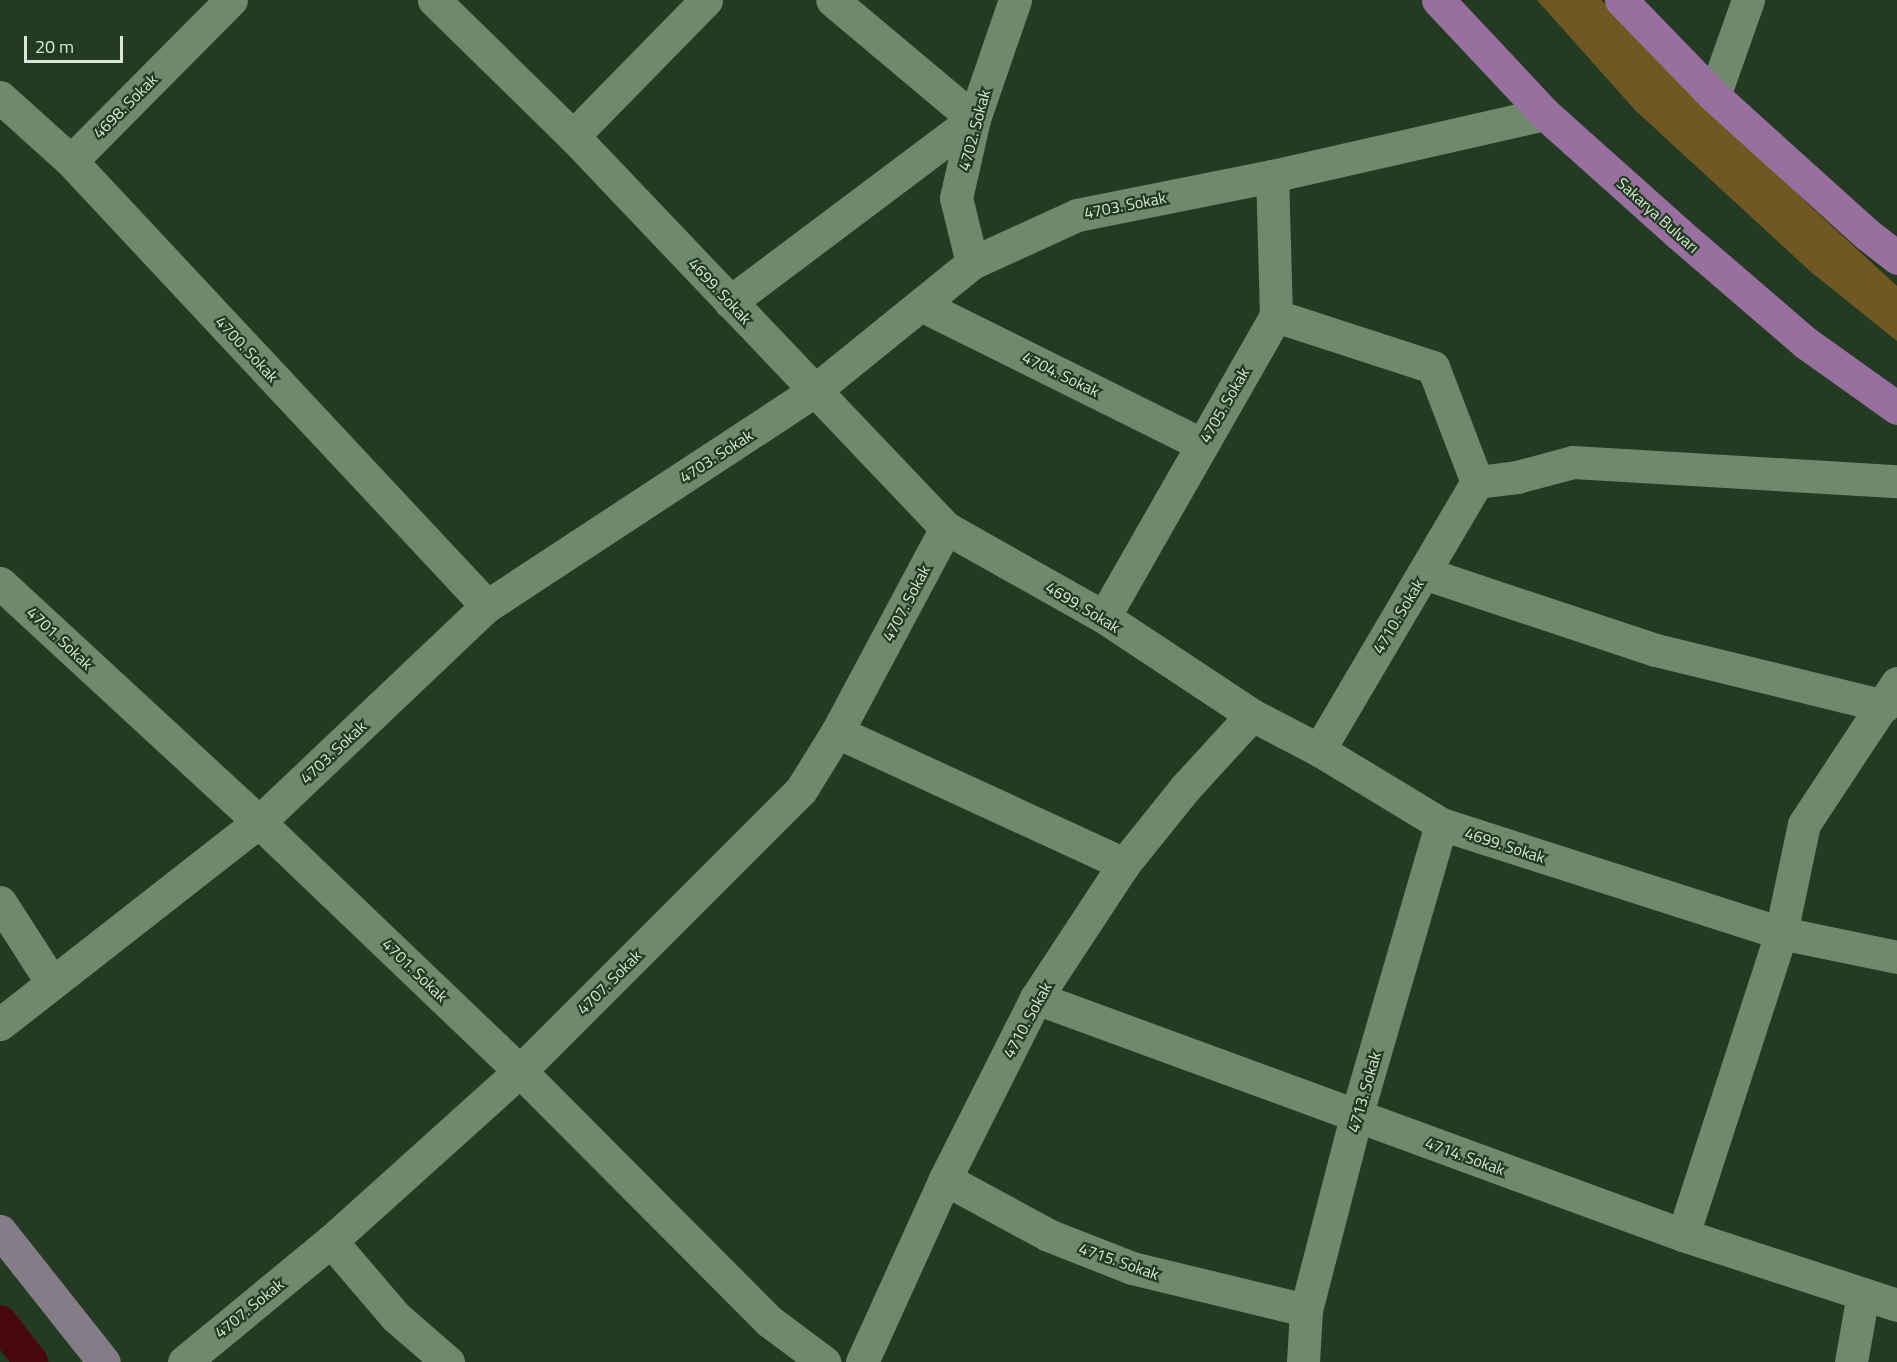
<!DOCTYPE html>
<html>
<head>
<meta charset="utf-8">
<style>
	body { margin:0 }
	#map { position:relative; width:1897px; height:1362px; overflow:hidden; background:#233b22; font-family:"Titillium Web",sans-serif }
	div>[style] { position:absolute }
	[style*='--x'] { left:calc(var(--x)*1px); top:calc(var(--y)*1px); width:calc(var(--w)*1px); rotate:calc(var(--a)*1deg) }
	.green>* { inset:0; background:#715823 }
	.canal>* { height:34px; margin:-17px; padding:0 17px; transform-origin:17px; border-radius:17px; background:#47080d }
	.street>* { height:33px; margin:-16.5px; padding:0 16.5px; transform-origin:16.5px; border-radius:16.5px; background:#6e896c }
	.secondary>* { height:33px; margin:-16.5px; padding:0 16.5px; transform-origin:16.5px; border-radius:16.5px; background:#847c86 }
	.primary>* { height:33px; margin:-16.5px; padding:0 16.5px; transform-origin:16.5px; border-radius:16.5px; background:#996f9f }
	span { translate:-50% -50%; white-space:nowrap; text-align:center; line-height:1.15; -webkit-text-stroke:4.5px #233b22; paint-order:stroke }
	.street-label { font-size:16px; color:#d8e7d7 }
	.scale { position:absolute; left:24px; top:36px; width:99px; height:27px; box-sizing:border-box; border:3px solid #d8e7d7; border-top:0; padding-left:8px; font-size:18px; line-height:21px; white-space:nowrap; color:#d8e7d7; -webkit-text-stroke:4px #233b22; paint-order:stroke }
</style>
</head>
<body>
<div id="map">
	<div class="green">
		<div style="clip-path:polygon(1537px 0,1601px 0,1810px 206px,1897px 286px,1897px 341px,1811px 272px,1635px 110px)"></div>
	</div>
	<div class="canal">
		<div style="--x:0;--y:1322;--w:51;--a:52.2"></div>
	</div>
	<div class="street">
		<div style="--x:434;--y:0;--w:194;--a:44.4"></div>
		<div style="--x:573;--y:136;--w:541;--a:46.42"></div>
		<div style="--x:946;--y:528;--w:181;--a:29.4"></div>
		<div style="--x:1104;--y:617;--w:178;--a:33.5"></div>
		<div style="--x:1252;--y:715;--w:76;--a:27.6"></div>
		<div style="--x:1319;--y:750;--w:143;--a:31.2"></div>
		<div style="--x:1441;--y:824;--w:357;--a:17.8"></div>
		<div style="--x:1781;--y:933;--w:118;--a:11.7"></div>
		<div style="--x:1714;--y:96;--w:102;--a:-70.5"></div>
		<div style="--x:0;--y:97;--w:96;--a:42"></div>
		<div style="--x:71;--y:161;--w:609;--a:46.93"></div>
		<div style="--x:573;--y:136;--w:190;--a:-45.6"></div>
		<div style="--x:71;--y:161;--w:227;--a:-45.2"></div>
		<div style="--x:972;--y:263;--w:67;--a:-103.8"></div>
		<div style="--x:956;--y:198;--w:81;--a:-77.2"></div>
		<div style="--x:974;--y:119;--w:126;--a:-71"></div>
		<div style="--x:730;--y:302;--w:305;--a:-36.9"></div>
		<div style="--x:974;--y:119;--w:185;--a:-140"></div>
		<div style="--x:921;--y:305;--w:313;--a:26.4"></div>
		<div style="--x:1276;--y:316;--w:165;--a:18"></div>
		<div style="--x:1433;--y:367;--w:123;--a:69.1"></div>
		<div style="--x:1477;--y:482;--w:40;--a:-7.1"></div>
		<div style="--x:1517;--y:477;--w:58;--a:-15"></div>
		<div style="--x:1573;--y:462;--w:325;--a:3.4"></div>
		<div style="--x:1424;--y:573;--w:244;--a:18.4"></div>
		<div style="--x:1656;--y:650;--w:235;--a:13.8"></div>
		<div style="--x:0;--y:583;--w:352;--a:42.7"></div>
		<div style="--x:259;--y:822;--w:361;--a:43.7"></div>
		<div style="--x:520;--y:1071;--w:353;--a:45.1"></div>
		<div style="--x:769;--y:1321;--w:69;--a:36.7"></div>
		<div style="--x:1104;--y:617;--w:347;--a:-60.3"></div>
		<div style="--x:1276;--y:316;--w:140;--a:-91.6"></div>
		<div style="--x:837;--y:732;--w:316;--a:24.7"></div>
		<div style="--x:1319;--y:750;--w:311;--a:-59.5"></div>
		<div style="--x:0;--y:902;--w:96;--a:57.3"></div>
		<div style="--x:1036;--y:998;--w:689;--a:20.12"></div>
		<div style="--x:1683;--y:1235;--w:225;--a:18.1"></div>
		<div style="--x:0;--y:1024;--w:328;--a:-38"></div>
		<div style="--x:259;--y:822;--w:314;--a:-43.5"></div>
		<div style="--x:487;--y:606;--w:391;--a:-33.3"></div>
		<div style="--x:814;--y:391;--w:203;--a:-39"></div>
		<div style="--x:972;--y:263;--w:115;--a:-24.6"></div>
		<div style="--x:1077;--y:215;--w:199;--a:-11.3"></div>
		<div style="--x:1272;--y:176;--w:280;--a:-12.8"></div>
		<div style="--x:945;--y:1179;--w:117;--a:28.5"></div>
		<div style="--x:1048;--y:1235;--w:90;--a:21.4"></div>
		<div style="--x:1132;--y:1268;--w:179;--a:13.6"></div>
		<div style="--x:1683;--y:1235;--w:318;--a:-72"></div>
		<div style="--x:1781;--y:933;--w:111;--a:-78.1"></div>
		<div style="--x:1804;--y:824;--w:169;--a:-56.6"></div>
		<div style="--x:331;--y:1241;--w:100;--a:49.5"></div>
		<div style="--x:396;--y:1317;--w:69;--a:40.9"></div>
		<div style="--x:184;--y:1362;--w:190;--a:-39.5"></div>
		<div style="--x:331;--y:1241;--w:254;--a:-42"></div>
		<div style="--x:520;--y:1071;--w:397;--a:-45"></div>
		<div style="--x:801;--y:790;--w:68;--a:-58.2"></div>
		<div style="--x:837;--y:732;--w:231;--a:-61.9"></div>
		<div style="--x:862;--y:1362;--w:201;--a:-65.6"></div>
		<div style="--x:945;--y:1179;--w:203;--a:-63.3"></div>
		<div style="--x:1036;--y:998;--w:160;--a:-56.7"></div>
		<div style="--x:1124;--y:864;--w:97;--a:-51.2"></div>
		<div style="--x:1185;--y:788;--w:99;--a:-47.5"></div>
		<div style="--x:1303;--y:1362;--w:52;--a:-86.7"></div>
		<div style="--x:1306;--y:1310;--w:199;--a:-75.5"></div>
		<div style="--x:1356;--y:1117;--w:305;--a:-73.8"></div>
		<div style="--x:1851;--y:1362;--w:69;--a:-80"></div>
	</div>
	<div class="secondary">
		<div style="--x:0;--y:1231;--w:167;--a:51.6"></div>
	</div>
	<div class="primary">
		<div style="--x:1438;--y:0;--w:156;--a:46.8"></div>
		<div style="--x:1545;--y:114;--w:178;--a:41.8"></div>
		<div style="--x:1678;--y:233;--w:169;--a:40.7"></div>
		<div style="--x:1806;--y:343;--w:112;--a:35.5"></div>
		<div style="--x:1621;--y:0;--w:134;--a:45.9"></div>
		<div style="--x:1714;--y:96;--w:207;--a:42.1"></div>
		<div style="--x:1868;--y:235;--w:37;--a:38"></div>
	</div>
	<div class="street-label">
		<span style="left:125px;top:106px;rotate:-45deg">4698. Sokak</span>
		<span style="left:974px;top:130px;rotate:-75deg">4702. Sokak</span>
		<span style="left:1125px;top:205px;rotate:-11deg">4703. Sokak</span>
		<span style="left:1658px;top:215px;rotate:42deg">Sakarya Bulvarı</span>
		<span style="left:720px;top:291px;rotate:47deg">4699. Sokak</span>
		<span style="left:247px;top:349px;rotate:47deg">4700. Sokak</span>
		<span style="left:1061px;top:374px;rotate:26deg">4704. Sokak</span>
		<span style="left:1224px;top:405px;rotate:-60deg">4705. Sokak</span>
		<span style="left:716px;top:456px;rotate:-33deg">4703. Sokak</span>
		<span style="left:906px;top:603px;rotate:-62deg">4707. Sokak</span>
		<span style="left:1083px;top:607px;rotate:31deg">4699. Sokak</span>
		<span style="left:1398px;top:616px;rotate:-59deg">4710. Sokak</span>
		<span style="left:60px;top:638px;rotate:43deg">4701. Sokak</span>
		<span style="left:333px;top:752px;rotate:-43deg">4703. Sokak</span>
		<span style="left:1505px;top:845px;rotate:18deg">4699. Sokak</span>
		<span style="left:415px;top:970px;rotate:44deg">4701. Sokak</span>
		<span style="left:609px;top:982px;rotate:-45deg">4707. Sokak</span>
		<span style="left:1027px;top:1020px;rotate:-61deg">4710. Sokak</span>
		<span style="left:1364px;top:1092px;rotate:-74deg">4713. Sokak</span>
		<span style="left:1465px;top:1156px;rotate:20deg">4714. Sokak</span>
		<span style="left:1119px;top:1261px;rotate:19deg">4715. Sokak</span>
		<span style="left:249px;top:1308px;rotate:-39deg">4707. Sokak</span>
	</div>
	<div class="scale">20 m</div>
</div>
</body>
</html>
